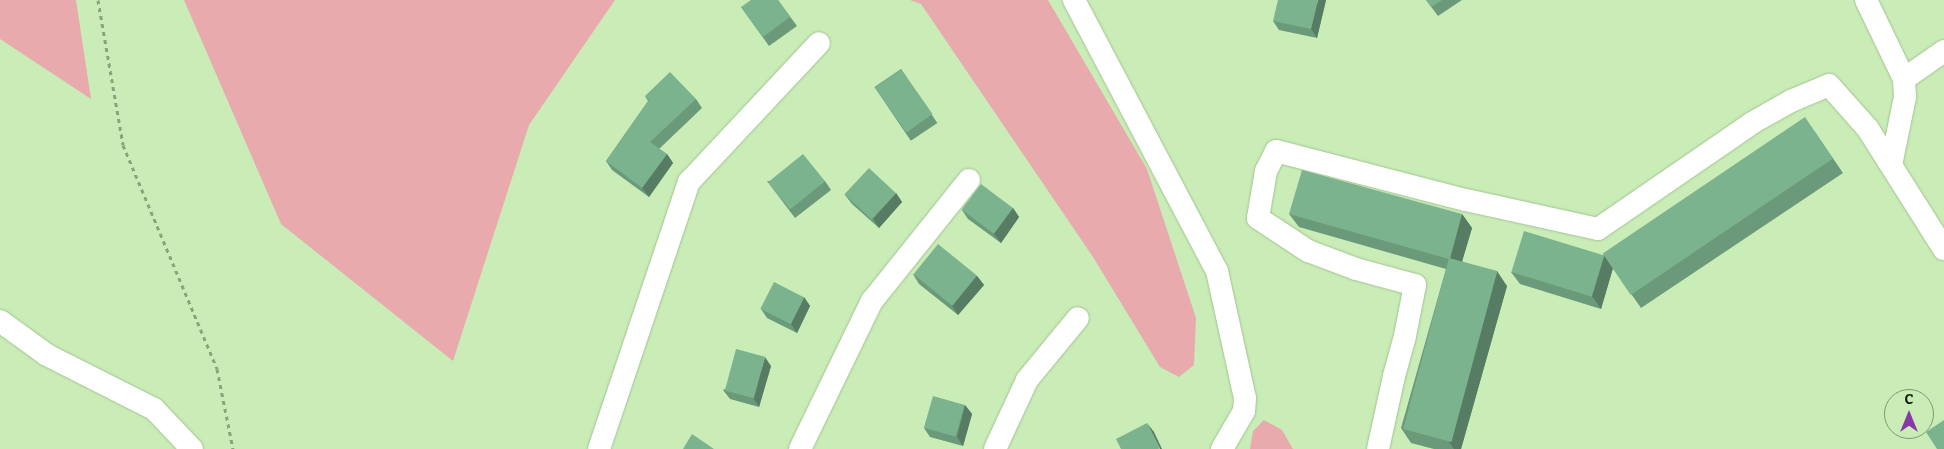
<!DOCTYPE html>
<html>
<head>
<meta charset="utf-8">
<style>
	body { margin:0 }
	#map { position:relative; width:1944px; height:449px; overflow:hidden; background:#caedb8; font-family:Bitter,serif }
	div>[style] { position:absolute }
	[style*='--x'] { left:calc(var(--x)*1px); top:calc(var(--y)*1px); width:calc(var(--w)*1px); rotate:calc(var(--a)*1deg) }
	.green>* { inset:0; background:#e8aaad }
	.path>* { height:3px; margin-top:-1.5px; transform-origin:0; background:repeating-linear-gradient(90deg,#89a47b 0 4px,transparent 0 8px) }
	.roads { filter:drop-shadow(0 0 1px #a2c490) drop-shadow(0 0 1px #a2c490) }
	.minor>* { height:22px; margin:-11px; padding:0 11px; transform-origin:11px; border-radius:11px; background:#fff }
	.wall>* { inset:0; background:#6a9a7a; transform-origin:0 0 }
	.shaded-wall>* { inset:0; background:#567d63 }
	.building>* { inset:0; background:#7bb38e; transform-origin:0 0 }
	span { translate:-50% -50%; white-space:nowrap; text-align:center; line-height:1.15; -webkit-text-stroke:4.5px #caedb8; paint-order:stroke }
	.north { position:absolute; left:1884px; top:389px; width:50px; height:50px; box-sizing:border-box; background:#caedb8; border:1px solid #7f9971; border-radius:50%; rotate:0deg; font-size:14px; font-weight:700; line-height:20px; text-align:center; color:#0e1a07 }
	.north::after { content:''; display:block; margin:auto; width:18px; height:22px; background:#8737a6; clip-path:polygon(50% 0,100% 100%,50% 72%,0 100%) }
</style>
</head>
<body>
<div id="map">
	<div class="green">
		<div style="clip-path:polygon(0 0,76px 0,91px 99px,0 39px)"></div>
		<div style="clip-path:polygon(184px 0,615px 0,529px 125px,453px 361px,281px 224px)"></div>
		<div style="clip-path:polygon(910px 0,1048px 0,1147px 169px,1196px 318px,1194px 365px,1179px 377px,1160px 367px,1093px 257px,921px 4px)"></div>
		<div style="clip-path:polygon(1264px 420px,1282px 430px,1293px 449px,1250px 449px,1253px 431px)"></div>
	</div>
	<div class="path">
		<div style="--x:98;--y:0;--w:147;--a:80.2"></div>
		<div style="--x:123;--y:145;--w:243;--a:67.2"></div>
		<div style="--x:217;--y:369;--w:82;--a:78.7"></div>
	</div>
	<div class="roads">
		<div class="minor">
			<div style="--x:1074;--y:0;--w:306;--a:62.2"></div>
			<div style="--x:1217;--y:271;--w:130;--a:77.6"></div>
			<div style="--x:1245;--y:398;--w:13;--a:94"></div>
			<div style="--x:1244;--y:411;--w:44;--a:120.1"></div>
			<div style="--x:1866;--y:0;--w:88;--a:64.3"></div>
			<div style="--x:1904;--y:79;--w:18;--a:87"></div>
			<div style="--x:1905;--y:97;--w:69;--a:101.6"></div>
			<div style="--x:1904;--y:79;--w:49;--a:-35"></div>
			<div style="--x:0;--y:321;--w:58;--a:35.9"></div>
			<div style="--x:47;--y:355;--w:120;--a:26.8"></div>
			<div style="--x:154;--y:409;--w:55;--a:46.5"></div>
			<div style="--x:599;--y:449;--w:282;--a:-71.4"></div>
			<div style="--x:689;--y:182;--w:190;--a:-46.9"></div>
			<div style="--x:800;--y:449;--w:165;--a:-64.1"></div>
			<div style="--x:872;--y:301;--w:155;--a:-51.3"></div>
			<div style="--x:995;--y:449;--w:76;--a:-65.1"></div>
			<div style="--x:1027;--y:380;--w:80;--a:-50.6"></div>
			<div style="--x:1378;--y:449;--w:75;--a:-77.6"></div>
			<div style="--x:1394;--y:376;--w:41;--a:-74.6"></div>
			<div style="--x:1405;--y:336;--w:52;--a:-78.9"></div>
			<div style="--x:1415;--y:285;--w:61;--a:-164.8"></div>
			<div style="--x:1356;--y:269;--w:51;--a:-159.4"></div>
			<div style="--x:1308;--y:251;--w:60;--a:-146.6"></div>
			<div style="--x:1258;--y:218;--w:48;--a:-80.3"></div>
			<div style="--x:1266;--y:171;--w:22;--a:-63"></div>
			<div style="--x:1276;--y:151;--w:196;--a:14.5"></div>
			<div style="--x:1466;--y:200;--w:135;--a:12.4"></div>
			<div style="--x:1598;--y:229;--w:187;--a:-34.5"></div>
			<div style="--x:1752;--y:123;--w:45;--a:-29.4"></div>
			<div style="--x:1791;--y:101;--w:41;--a:-22.8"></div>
			<div style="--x:1829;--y:85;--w:59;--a:48.4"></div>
			<div style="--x:1868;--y:129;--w:142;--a:57.7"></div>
		</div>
	</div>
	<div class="wall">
		<div style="clip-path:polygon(778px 0,797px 26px,769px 46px,741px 7px)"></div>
		<div style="clip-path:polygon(1326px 0,1317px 38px,1279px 30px,1273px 21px)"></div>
		<div style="clip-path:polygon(1426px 0,1462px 0,1438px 16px)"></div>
		<div style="left:901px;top:69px;width:65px;height:32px;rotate:56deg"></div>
		<div style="clip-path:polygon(645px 96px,696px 99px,702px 108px,659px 149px,667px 154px,673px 163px,649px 197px,612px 170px,606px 161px,648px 101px)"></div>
		<div style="clip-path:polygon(1815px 132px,1843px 173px,1641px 308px,1613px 268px,1601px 309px,1520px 284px,1511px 272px,1604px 255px)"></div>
		<div style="clip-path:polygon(767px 181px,825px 181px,831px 190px,795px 218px)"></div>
		<div style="clip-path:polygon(896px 193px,902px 202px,879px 228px,852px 204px,845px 195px)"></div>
		<div style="clip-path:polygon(1013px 208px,1019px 217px,1001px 243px,968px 219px,962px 210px)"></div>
		<div style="clip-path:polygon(1289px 214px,1462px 214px,1472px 228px,1462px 261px,1507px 286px,1461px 449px,1434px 449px,1411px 443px,1401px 428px,1446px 269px,1299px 227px)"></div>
		<div style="clip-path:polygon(913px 274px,977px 276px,984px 285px,958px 315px,919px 284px)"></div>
		<div style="clip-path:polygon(804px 297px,810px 306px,797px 333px,767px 318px,761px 309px)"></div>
		<div style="clip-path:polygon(771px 366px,759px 407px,730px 399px,723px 390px)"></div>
		<div style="clip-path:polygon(965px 405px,972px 414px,963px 446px,930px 437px,924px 428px)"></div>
	</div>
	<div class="shaded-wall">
		<div style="clip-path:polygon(1318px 0,1326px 0,1317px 38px,1311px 29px)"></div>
		<div style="clip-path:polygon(667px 154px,673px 163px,649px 197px,642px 188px)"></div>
		<div style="clip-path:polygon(896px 193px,902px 202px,879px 228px,873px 219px)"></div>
		<div style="clip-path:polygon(1013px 208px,1019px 217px,1001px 243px,994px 234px)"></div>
		<div style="clip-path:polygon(1462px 214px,1472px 228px,1459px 272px,1450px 259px)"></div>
		<div style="clip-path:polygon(1604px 255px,1613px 268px,1601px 309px,1592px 296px)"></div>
		<div style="clip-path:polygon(1497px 271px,1507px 286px,1461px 449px,1454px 449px,1449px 442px)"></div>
		<div style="clip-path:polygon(977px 276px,984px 285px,958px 315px,952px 306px)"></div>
		<div style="clip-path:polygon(804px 297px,810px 306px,797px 333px,791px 324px)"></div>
		<div style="clip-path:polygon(765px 357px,771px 366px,759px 407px,753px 398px)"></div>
		<div style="clip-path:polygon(965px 405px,972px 414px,963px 446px,957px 437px)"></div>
		<div style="clip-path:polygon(1147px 423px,1154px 432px,1162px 449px,1160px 449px)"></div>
	</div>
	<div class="building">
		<div style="clip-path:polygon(751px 0,778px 0,790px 17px,763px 37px,741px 7px)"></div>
		<div style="clip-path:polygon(1278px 0,1318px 0,1311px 29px,1273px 21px)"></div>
		<div style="clip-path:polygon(1426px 0,1442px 0,1431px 7px)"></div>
		<div style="left:901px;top:69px;width:55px;height:32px;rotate:55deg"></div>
		<div style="clip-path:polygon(670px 72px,696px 99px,650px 142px,667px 154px,642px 188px,606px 161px,649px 100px,645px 96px)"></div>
		<div style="left:1805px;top:117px;width:50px;height:244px;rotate:56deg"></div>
		<div style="left:803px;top:154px;width:35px;height:45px;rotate:51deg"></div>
		<div style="left:869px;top:168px;width:37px;height:36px;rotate:43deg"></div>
		<div style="clip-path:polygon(1302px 170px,1462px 214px,1450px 258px,1449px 258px,1449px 259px,1289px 214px)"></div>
		<div style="left:981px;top:184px;width:40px;height:32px;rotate:37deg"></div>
		<div style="left:1524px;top:231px;width:84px;height:43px;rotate:17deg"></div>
		<div style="left:938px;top:244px;width:50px;height:39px;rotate:39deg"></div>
		<div style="left:1449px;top:258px;width:50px;height:177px;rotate:15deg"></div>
		<div style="left:774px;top:282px;width:34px;height:30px;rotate:27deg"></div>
		<div style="left:736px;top:349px;width:30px;height:43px;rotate:15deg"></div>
		<div style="left:933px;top:396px;width:33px;height:33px;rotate:16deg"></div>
		<div style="clip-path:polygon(1944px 420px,1944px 449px,1937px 449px,1926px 432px)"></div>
		<div style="clip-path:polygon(1147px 423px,1160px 448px,1158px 449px,1121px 449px,1116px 439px)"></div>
		<div style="clip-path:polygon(692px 434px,714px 449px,683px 449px)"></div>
	</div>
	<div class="north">С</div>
</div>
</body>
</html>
